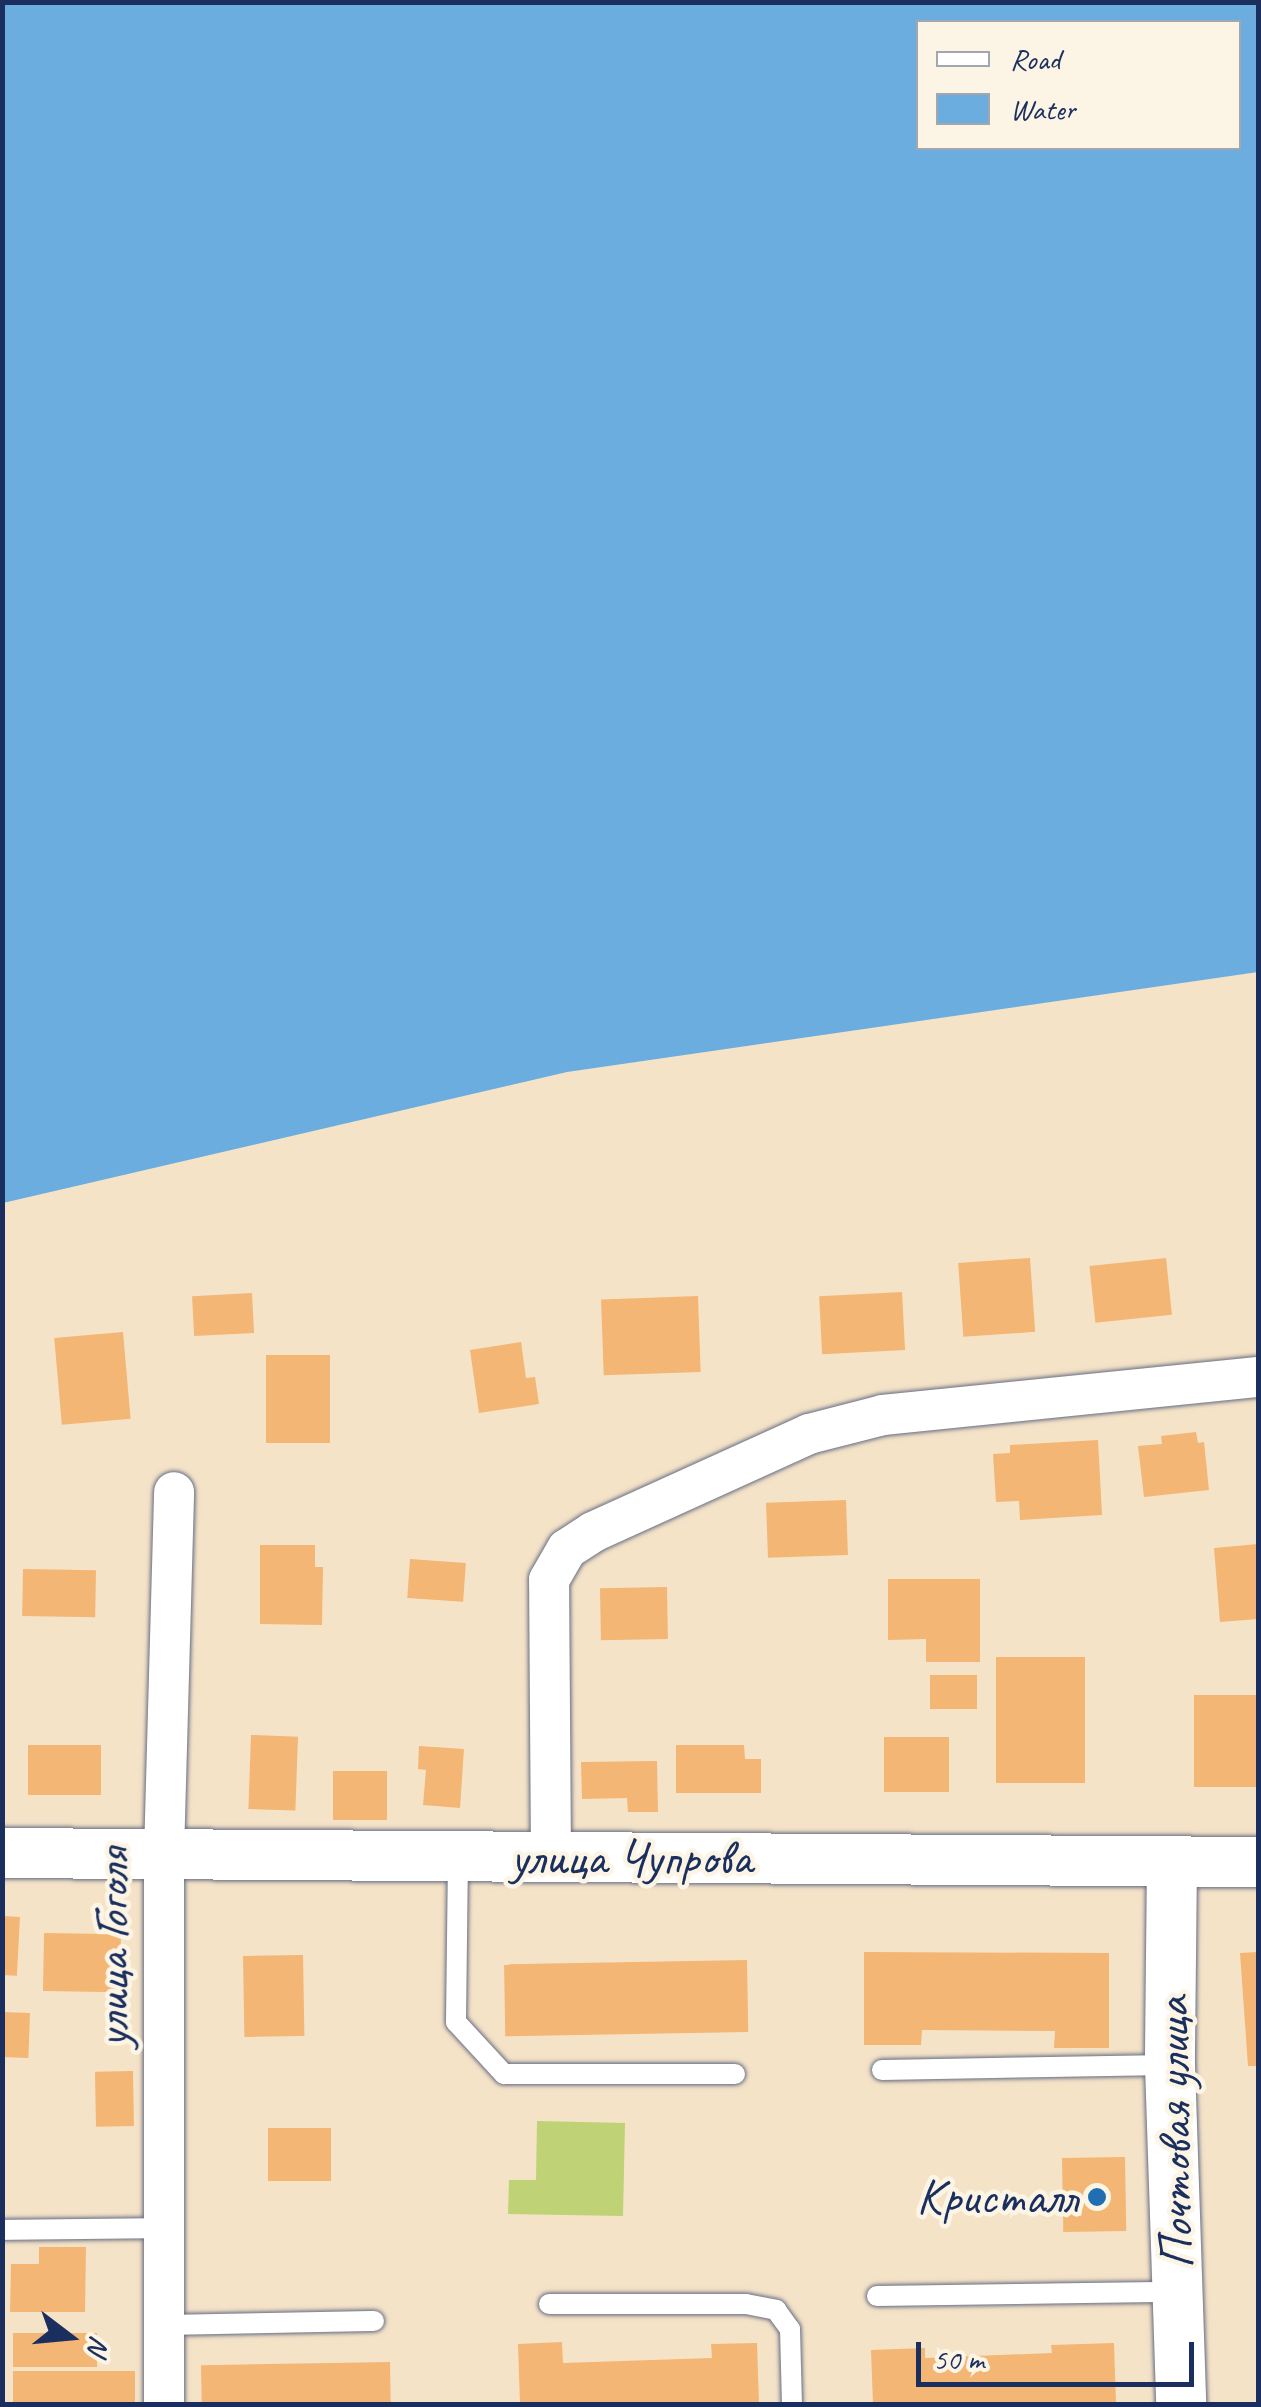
<!DOCTYPE html>
<html>
<head>
<meta charset="utf-8">
<style>
	body { margin:0 }
	#map { position:relative; width:1261px; height:2407px; overflow:hidden; background:#f5e3c8; font-family:Caveat,sans-serif }
	div>[style] { position:absolute }
	[style*='--x'] { left:calc(var(--x)*1px); top:calc(var(--y)*1px); width:calc(var(--w)*1px); rotate:calc(var(--a)*1deg) }
	.green>* { inset:0; background:#bfd275 }
	.water>* { inset:0; background:#6baddf }
	.building>* { inset:0; background:#f3b674; transform-origin:0 0 }
	.roads { filter:drop-shadow(0 0 2px #676e83) drop-shadow(0 0 2px #676e83) }
	.service>* { height:20px; margin:-10px; padding:0 10px; transform-origin:10px; border-radius:10px; background:#fff }
	.minor>* { height:40px; margin:-20px; padding:0 20px; transform-origin:20px; border-radius:20px; background:#fff }
	.tertiary>* { height:50px; margin:-25px; padding:0 25px; transform-origin:25px; border-radius:25px; background:#fff }
	.dots>* { width:28px; height:28px; translate:-50% -50%; box-sizing:border-box; border:5px solid #fcf5e5; border-radius:50% }
	span { translate:-50% -50%; white-space:nowrap; text-align:center; line-height:1.15; -webkit-text-stroke:9px #fcf5e5; paint-order:stroke }
	.street-label { font-size:50px; color:#1b2f5e }
	.poi-label { font-size:50px; color:#1b2f5e }
	.right { translate:-100% -50%; text-align:right }
	.frame { position:absolute; inset:0; border:5px solid #1b2f5e; pointer-events:none }
	.legend { position:absolute; left:916px; top:20px; width:325px; height:130px; box-sizing:border-box; background:#fcf5e5; border:2px solid #a2a6af; margin:0; padding:12px 18px; list-style:none; font-size:30px; color:#1b2f5e }
	.legend li { display:flex; align-items:center; gap:20px; height:50px }
	.legend b { width:50px; border:2px solid #a2a6af }
	.north { position:absolute; left:20px; top:2287px; width:100px; height:100px; -webkit-text-stroke:8px #fcf5e5; paint-order:stroke; rotate:106deg; font-size:28px; font-weight:700; line-height:40px; text-align:center; color:#1b2f5e }
	.north::after { content:''; display:block; margin:auto; width:35px; height:45px; background:#1b2f5e; clip-path:polygon(50% 0,100% 100%,50% 72%,0 100%) }
	.scale { position:absolute; left:916px; top:2342px; width:278px; height:45px; box-sizing:border-box; border:5px solid #1b2f5e; border-top:0; padding-left:12px; font-size:30px; line-height:35px; white-space:nowrap; color:#1b2f5e; -webkit-text-stroke:8px #fcf5e5; paint-order:stroke }
</style>
</head>
<body>
<div id="map">
	<div class="green">
		<div style="clip-path:polygon(537px 2121px,625px 2123px,623px 2216px,508px 2214px,509px 2180px,536px 2180px)"></div>
	</div>
	<div class="water">
		<div style="clip-path:polygon(evenodd,2px 3px,1258px 3px,1258px 972px,567px 1072px,3px 1203px,2px 3px,918px 22px,1238px 22px,1238px 148px,918px 148px,918px 22px)"></div>
	</div>
	<div class="building">
		<div style="left:1030px;top:1258px;width:74px;height:72px;rotate:86deg"></div>
		<div style="left:1166px;top:1258px;width:57px;height:77px;rotate:84deg"></div>
		<div style="left:902px;top:1292px;width:58px;height:83px;rotate:87deg"></div>
		<div style="left:252px;top:1293px;width:40px;height:60px;rotate:87deg"></div>
		<div style="left:698px;top:1296px;width:76px;height:97px;rotate:88deg"></div>
		<div style="left:123px;top:1332px;width:87px;height:69px;rotate:85deg"></div>
		<div style="clip-path:polygon(521px 1342px,526px 1378px,535px 1377px,539px 1404px,479px 1413px,470px 1350px)"></div>
		<div style="left:266px;top:1355px;width:64px;height:88px"></div>
		<div style="clip-path:polygon(1196px 1432px,1198px 1443px,1204px 1442px,1209px 1490px,1144px 1497px,1138px 1446px,1162px 1444px,1161px 1436px)"></div>
		<div style="clip-path:polygon(1098px 1440px,1102px 1515px,1020px 1520px,1019px 1501px,996px 1502px,993px 1454px,1010px 1453px,1010px 1445px)"></div>
		<div style="left:846px;top:1500px;width:55px;height:80px;rotate:88deg"></div>
		<div style="clip-path:polygon(1258px 1544px,1258px 1619px,1220px 1622px,1214px 1548px)"></div>
		<div style="clip-path:polygon(260px 1545px,315px 1545px,315px 1567px,323px 1567px,322px 1625px,260px 1624px)"></div>
		<div style="left:410px;top:1559px;width:56px;height:39px;rotate:4deg"></div>
		<div style="left:23px;top:1569px;width:73px;height:47px;rotate:1deg"></div>
		<div style="clip-path:polygon(888px 1579px,980px 1579px,980px 1662px,926px 1662px,926px 1639px,888px 1640px)"></div>
		<div style="left:667px;top:1587px;width:52px;height:67px;rotate:89deg"></div>
		<div style="left:1085px;top:1657px;width:126px;height:89px;rotate:90deg"></div>
		<div style="left:930px;top:1675px;width:47px;height:34px"></div>
		<div style="left:1194px;top:1695px;width:64px;height:92px"></div>
		<div style="left:251px;top:1735px;width:47px;height:74px;rotate:2deg"></div>
		<div style="left:949px;top:1737px;width:55px;height:65px;rotate:90deg"></div>
		<div style="left:28px;top:1745px;width:73px;height:50px"></div>
		<div style="clip-path:polygon(676px 1745px,744px 1745px,745px 1759px,761px 1759px,761px 1793px,676px 1793px)"></div>
		<div style="clip-path:polygon(419px 1746px,464px 1749px,460px 1808px,423px 1805px,426px 1770px,418px 1769px)"></div>
		<div style="clip-path:polygon(657px 1761px,658px 1812px,628px 1812px,627px 1798px,582px 1799px,581px 1762px)"></div>
		<div style="left:333px;top:1771px;width:54px;height:49px"></div>
		<div style="left:2px;top:1916px;width:18px;height:59px;rotate:3deg"></div>
		<div style="left:44px;top:1933px;width:77px;height:58px;rotate:1deg"></div>
		<div style="clip-path:polygon(864px 1952px,1109px 1953px,1109px 2048px,1054px 2048px,1055px 2031px,922px 2030px,921px 2045px,864px 2045px)"></div>
		<div style="clip-path:polygon(1258px 1952px,1258px 2066px,1248px 2066px,1240px 1953px)"></div>
		<div style="left:303px;top:1955px;width:81px;height:60px;rotate:89deg"></div>
		<div style="left:747px;top:1960px;width:72px;height:243px;rotate:89deg"></div>
		<div style="left:2px;top:2012px;width:28px;height:45px;rotate:2deg"></div>
		<div style="left:133px;top:2071px;width:55px;height:38px;rotate:89deg"></div>
		<div style="left:268px;top:2128px;width:63px;height:53px"></div>
		<div style="left:1125px;top:2157px;width:74px;height:63px;rotate:89deg"></div>
		<div style="clip-path:polygon(39px 2247px,86px 2247px,85px 2312px,10px 2312px,11px 2264px,39px 2264px)"></div>
		<div style="left:13px;top:2333px;width:84px;height:34px"></div>
		<div style="clip-path:polygon(562px 2342px,563px 2363px,712px 2358px,711px 2344px,757px 2343px,759px 2404px,520px 2404px,518px 2344px)"></div>
		<div style="clip-path:polygon(1114px 2343px,1116px 2404px,873px 2404px,871px 2350px,925px 2348px,925px 2358px,1052px 2353px,1051px 2345px)"></div>
		<div style="left:390px;top:2362px;width:42px;height:189px;rotate:89deg"></div>
		<div style="left:13px;top:2371px;width:122px;height:33px"></div>
	</div>
	<div class="roads">
		<div class="service">
			<div style="--x:458;--y:1857;--w:165;--a:90.7"></div>
			<div style="--x:456;--y:2022;--w:71;--a:47.3"></div>
			<div style="--x:504;--y:2074;--w:231;--a:0"></div>
			<div style="--x:882;--y:2070;--w:286;--a:-1"></div>
			<div style="--x:2;--y:2230;--w:160;--a:-0.7"></div>
			<div style="--x:877;--y:2296;--w:300;--a:-0.8"></div>
			<div style="--x:549;--y:2304;--w:197;--a:0"></div>
			<div style="--x:746;--y:2304;--w:31;--a:11"></div>
			<div style="--x:776;--y:2310;--w:24;--a:54"></div>
			<div style="--x:790;--y:2329;--w:75;--a:88.5"></div>
			<div style="--x:163;--y:2325;--w:211;--a:-1.1"></div>
		</div>
		<div class="minor">
			<div style="--x:551;--y:1857;--w:277;--a:-90.4"></div>
			<div style="--x:549;--y:1580;--w:36;--a:-60"></div>
			<div style="--x:567;--y:1549;--w:31;--a:-33"></div>
			<div style="--x:593;--y:1532;--w:237;--a:-24.4"></div>
			<div style="--x:809;--y:1434;--w:76;--a:-14.4"></div>
			<div style="--x:883;--y:1415;--w:377;--a:-5.8"></div>
			<div style="--x:164;--y:2404;--w:550;--a:-90"></div>
			<div style="--x:164;--y:1854;--w:362;--a:-88.4"></div>
		</div>
		<div class="tertiary">
			<div style="--x:2;--y:1853;--w:1256;--a:0.41"></div>
			<div style="--x:1172;--y:1861;--w:204;--a:90.6"></div>
			<div style="--x:1170;--y:2065;--w:339;--a:88.1"></div>
		</div>
	</div>
	<div class="dots">
		<div style="left:1097px;top:2197px;background:#1f6fb2"></div>
	</div>
	<div class="street-label">
		<span style="left:631px;top:1858px">улица Чупрова</span>
		<span style="left:112px;top:1948px;rotate:-90deg">улица Гоголя</span>
		<span style="left:1174px;top:2133px;rotate:-91deg">Почтовая улица</span>
	</div>
	<div class="poi-label">
		<span class="right" style="left:1077px;top:2197px">Кристалл</span>
	</div>
	<div class="frame"></div>
	<ul class="legend">
	<li><b style="height:12px;background:#fff"></b>Road</li>
	<li><b style="height:28px;background:#6baddf"></b>Water</li>
	</ul>
	<div class="north">N</div>
	<div class="scale">50 m</div>
</div>
</body>
</html>
